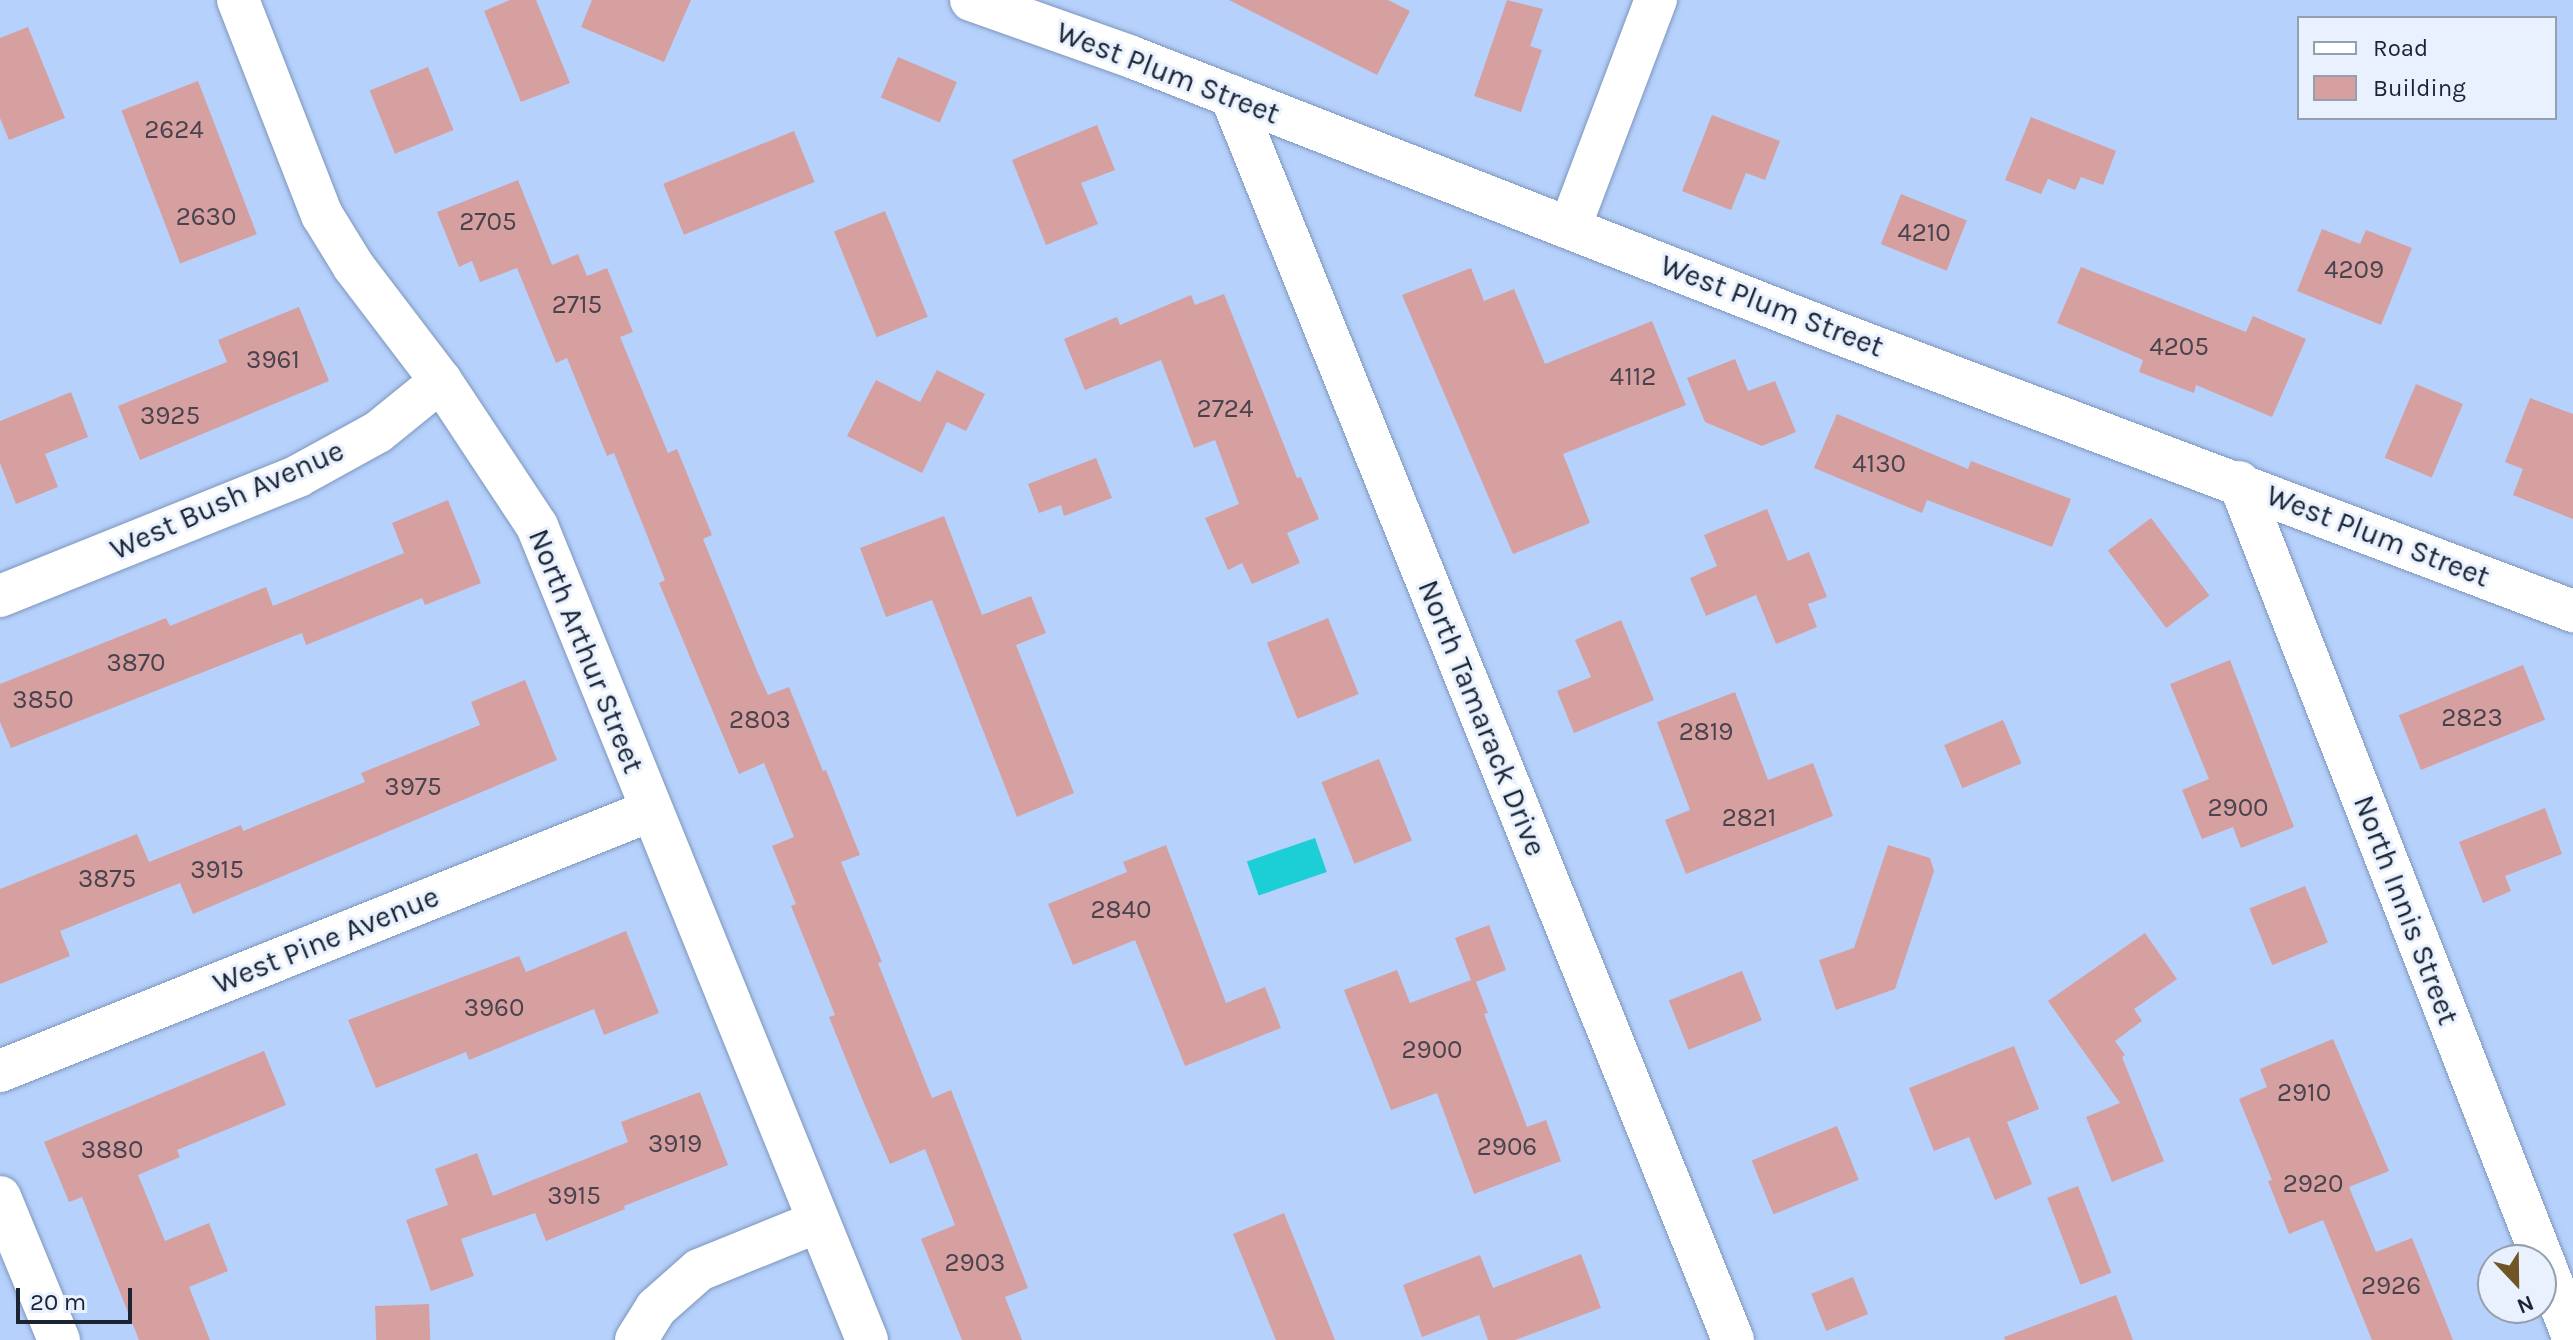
<!DOCTYPE html>
<html>
<head>
<meta charset="utf-8">
<style>
	body { margin:0 }
	#map { position:relative; width:2573px; height:1340px; overflow:hidden; background:#b6d1fb; font-family:Karla,sans-serif }
	div>[style] { position:absolute }
	[style*='--x'] { left:calc(var(--x)*1px); top:calc(var(--y)*1px); width:calc(var(--w)*1px); rotate:calc(var(--a)*1deg) }
	.water>* { inset:0; background:#1cced5; transform-origin:0 0 }
	.building>* { inset:0; background:#d6a0a0; transform-origin:0 0 }
	.roads { filter:drop-shadow(0 0 2px #7d96bd) drop-shadow(0 0 2px #7d96bd) }
	.minor>* { height:42px; margin:-21px; padding:0 21px; transform-origin:21px; border-radius:21px; background:#fff }
	span { translate:-50% -50%; white-space:nowrap; text-align:center; line-height:1.15; -webkit-text-stroke:6px #e9f1fe; paint-order:stroke }
	.number-label { font-size:26px; color:#49434e }
	.number-label span { -webkit-text-stroke-width:0 }
	.street-label { font-size:30px; color:#1a2433 }
	.legend { position:absolute; left:2297px; top:16px; width:260px; height:104px; box-sizing:border-box; background:#e9f1fe; border:2px solid #969fad; margin:0; padding:10px 14px; list-style:none; font-size:24px; color:#1a2433 }
	.legend li { display:flex; align-items:center; gap:16px; height:40px }
	.legend b { width:40px; border:2px solid #969fad }
	.north { position:absolute; left:2477px; top:1244px; width:80px; height:80px; box-sizing:border-box; background:#e9f1fe; border:2px solid #969fad; border-radius:50%; rotate:158deg; font-size:22px; font-weight:700; line-height:32px; text-align:center; color:#1a2433 }
	.north::after { content:''; display:block; margin:auto; width:28px; height:36px; background:#705527; clip-path:polygon(50% 0,100% 100%,50% 72%,0 100%) }
	.scale { position:absolute; left:16px; top:1288px; width:116px; height:36px; box-sizing:border-box; border:4px solid #1a2433; border-top:0; padding-left:10px; font-size:24px; line-height:28px; white-space:nowrap; color:#1a2433; -webkit-text-stroke:6px #e9f1fe; paint-order:stroke }
</style>
</head>
<body>
<div id="map">
	<div class="water">
		<div style="left:1315px;top:838px;width:36px;height:72px;rotate:71deg"></div>
	</div>
	<div class="building">
		<div style="clip-path:polygon(510px 0,536px 0,570px 83px,521px 102px,484px 11px)"></div>
		<div style="clip-path:polygon(592px 0,691px 0,664px 62px,581px 27px)"></div>
		<div style="clip-path:polygon(1229px 0,1388px 0,1410px 11px,1377px 75px)"></div>
		<div style="clip-path:polygon(1507px 0,1543px 9px,1530px 46px,1542px 50px,1521px 112px,1474px 96px)"></div>
		<div style="clip-path:polygon(28px 27px,65px 118px,9px 140px,0 118px,0 38px)"></div>
		<div style="left:898px;top:57px;width:64px;height:44px;rotate:23deg"></div>
		<div style="left:428px;top:67px;width:68px;height:63px;rotate:68deg"></div>
		<div style="left:198px;top:81px;width:164px;height:82px;rotate:69deg"></div>
		<div style="clip-path:polygon(1712px 115px,1780px 141px,1765px 180px,1746px 173px,1731px 210px,1682px 191px)"></div>
		<div style="clip-path:polygon(2031px 117px,2116px 151px,2103px 185px,2081px 177px,2075px 190px,2048px 179px,2041px 194px,2005px 180px)"></div>
		<div style="clip-path:polygon(1097px 125px,1115px 170px,1081px 183px,1098px 224px,1046px 245px,1012px 160px)"></div>
		<div style="left:794px;top:131px;width:55px;height:141px;rotate:68deg"></div>
		<div style="clip-path:polygon(518px 180px,552px 265px,578px 254px,587px 276px,607px 268px,633px 332px,620px 337px,668px 453px,677px 449px,712px 535px,703px 539px,757px 671px,768px 695px,789px 687px,823px 771px,826px 770px,860px 855px,841px 862px,882px 962px,878px 963px,932px 1098px,951px 1090px,1028px 1288px,1005px 1297px,1022px 1340px,962px 1340px,921px 1239px,955px 1225px,925px 1149px,890px 1164px,863px 1101px,829px 1017px,835px 1015px,791px 906px,796px 904px,772px 846px,794px 837px,764px 763px,739px 774px,659px 583px,665px 580px,614px 453px,607px 456px,567px 358px,556px 363px,517px 268px,480px 282px,472px 261px,459px 267px,437px 212px)"></div>
		<div style="left:1901px;top:194px;width:71px;height:54px;rotate:22deg"></div>
		<div style="left:885px;top:211px;width:114px;height:55px;rotate:68deg"></div>
		<div style="clip-path:polygon(2322px 229px,2360px 244px,2366px 230px,2412px 248px,2381px 325px,2297px 291px)"></div>
		<div style="clip-path:polygon(2081px 267px,2246px 332px,2253px 316px,2306px 339px,2272px 417px,2196px 385px,2194px 393px,2139px 372px,2143px 360px,2057px 323px)"></div>
		<div style="clip-path:polygon(1471px 268px,1484px 301px,1514px 289px,1545px 364px,1652px 321px,1686px 405px,1563px 454px,1590px 523px,1513px 554px,1402px 295px)"></div>
		<div style="clip-path:polygon(1224px 294px,1297px 478px,1301px 477px,1319px 519px,1287px 533px,1300px 563px,1252px 584px,1242px 563px,1228px 570px,1205px 518px,1239px 504px,1215px 440px,1194px 448px,1161px 360px,1085px 390px,1064px 339px,1117px 317px,1120px 325px,1191px 295px,1195px 305px)"></div>
		<div style="clip-path:polygon(299px 307px,329px 381px,140px 460px,118px 406px,227px 362px,218px 340px)"></div>
		<div style="clip-path:polygon(1735px 359px,1748px 391px,1775px 381px,1796px 432px,1762px 446px,1705px 422px,1687px 378px)"></div>
		<div style="clip-path:polygon(937px 370px,985px 394px,966px 431px,947px 422px,922px 473px,847px 436px,876px 380px,920px 402px)"></div>
		<div style="left:2416px;top:384px;width:51px;height:80px;rotate:23deg"></div>
		<div style="clip-path:polygon(71px 392px,88px 437px,45px 454px,58px 487px,16px 504px,0 463px,0 421px)"></div>
		<div style="clip-path:polygon(2530px 398px,2573px 414px,2573px 519px,2513px 495px,2523px 469px,2505px 462px)"></div>
		<div style="clip-path:polygon(1837px 414px,1968px 469px,1971px 461px,2071px 499px,2052px 547px,1927px 500px,1922px 513px,1814px 468px)"></div>
		<div style="clip-path:polygon(1096px 458px,1112px 498px,1064px 516px,1061px 505px,1039px 513px,1028px 484px)"></div>
		<div style="clip-path:polygon(448px 500px,481px 583px,425px 605px,422px 598px,306px 645px,302px 633px,11px 748px,0 722px,0 684px,166px 618px,170px 626px,266px 587px,273px 606px,404px 553px,392px 523px)"></div>
		<div style="clip-path:polygon(1767px 509px,1788px 561px,1809px 552px,1827px 597px,1808px 604px,1817px 627px,1776px 644px,1756px 595px,1706px 616px,1690px 578px,1717px 566px,1704px 535px)"></div>
		<div style="clip-path:polygon(944px 516px,982px 615px,1031px 596px,1046px 633px,1016px 645px,1074px 793px,1017px 817px,932px 600px,886px 617px,860px 548px)"></div>
		<div style="left:2151px;top:518px;width:97px;height:54px;rotate:53deg"></div>
		<div style="left:1328px;top:618px;width:82px;height:66px;rotate:68deg"></div>
		<div style="clip-path:polygon(1621px 620px,1654px 700px,1574px 733px,1557px 691px,1591px 677px,1575px 640px)"></div>
		<div style="clip-path:polygon(2230px 660px,2294px 827px,2241px 848px,2233px 827px,2202px 839px,2182px 790px,2209px 779px,2170px 684px)"></div>
		<div style="left:2523px;top:665px;width:59px;height:134px;rotate:68deg"></div>
		<div style="clip-path:polygon(525px 680px,557px 760px,193px 914px,180px 883px,60px 931px,70px 956px,0 984px,0 889px,137px 834px,149px 862px,241px 825px,243px 831px,365px 782px,361px 773px,480px 725px,471px 702px)"></div>
		<div style="clip-path:polygon(1735px 692px,1768px 780px,1813px 763px,1833px 816px,1686px 874px,1665px 820px,1690px 810px,1657px 722px)"></div>
		<div style="left:2003px;top:720px;width:47px;height:64px;rotate:67deg"></div>
		<div style="left:1379px;top:759px;width:88px;height:62px;rotate:68deg"></div>
		<div style="clip-path:polygon(2545px 808px,2562px 854px,2505px 876px,2511px 891px,2483px 903px,2459px 842px)"></div>
		<div style="clip-path:polygon(1166px 845px,1226px 1003px,1265px 987px,1281px 1028px,1185px 1066px,1135px 940px,1073px 965px,1048px 904px,1127px 872px,1123px 862px)"></div>
		<div style="clip-path:polygon(1888px 845px,1930px 858px,1934px 871px,1895px 989px,1836px 1010px,1819px 960px,1854px 948px)"></div>
		<div style="left:2305px;top:886px;width:61px;height:60px;rotate:68deg"></div>
		<div style="clip-path:polygon(1489px 925px,1506px 970px,1476px 982px,1488px 1013px,1484px 1014px,1527px 1127px,1546px 1120px,1561px 1161px,1474px 1194px,1437px 1093px,1391px 1110px,1344px 990px,1397px 970px,1410px 1003px,1471px 980px,1455px 938px)"></div>
		<div style="clip-path:polygon(626px 931px,659px 1013px,604px 1035px,594px 1009px,469px 1060px,466px 1052px,376px 1088px,348px 1020px,519px 956px,526px 972px)"></div>
		<div style="clip-path:polygon(2145px 933px,2177px 979px,2134px 1009px,2142px 1021px,2115px 1041px,2125px 1055px,2122px 1057px,2164px 1161px,2112px 1182px,2086px 1117px,2120px 1103px,2048px 1001px)"></div>
		<div style="left:1742px;top:971px;width:53px;height:79px;rotate:68deg"></div>
		<div style="clip-path:polygon(2333px 1039px,2389px 1171px,2349px 1187px,2376px 1252px,2412px 1238px,2453px 1340px,2372px 1340px,2323px 1220px,2289px 1234px,2268px 1181px,2272px 1180px,2239px 1099px,2267px 1087px,2260px 1069px)"></div>
		<div style="clip-path:polygon(2014px 1046px,2039px 1109px,2007px 1122px,2032px 1184px,1995px 1200px,1969px 1137px,1934px 1151px,1909px 1088px)"></div>
		<div style="clip-path:polygon(264px 1051px,286px 1105px,177px 1150px,180px 1157px,138px 1175px,165px 1241px,209px 1223px,228px 1271px,189px 1287px,210px 1340px,139px 1340px,82px 1197px,69px 1202px,44px 1142px)"></div>
		<div style="clip-path:polygon(700px 1092px,728px 1165px,624px 1206px,625px 1209px,546px 1241px,535px 1213px,461px 1239px,474px 1276px,431px 1291px,406px 1220px,448px 1205px,435px 1169px,477px 1153px,493px 1196px,628px 1142px,621px 1122px)"></div>
		<div style="left:1837px;top:1126px;width:58px;height:92px;rotate:68deg"></div>
		<div style="left:2078px;top:1186px;width:93px;height:33px;rotate:69deg"></div>
		<div style="clip-path:polygon(1284px 1213px,1335px 1340px,1276px 1340px,1233px 1234px)"></div>
		<div style="clip-path:polygon(1581px 1254px,1601px 1308px,1515px 1340px,1488px 1340px,1479px 1315px,1422px 1337px,1403px 1285px,1480px 1255px,1493px 1288px)"></div>
		<div style="left:1853px;top:1277px;width:40px;height:45px;rotate:68deg"></div>
		<div style="clip-path:polygon(2116px 1295px,2133px 1340px,2005px 1340px,2004px 1337px)"></div>
		<div style="left:429px;top:1304px;width:36px;height:54px;rotate:88deg"></div>
	</div>
	<div class="roads">
		<div class="minor">
			<div style="--x:238;--y:0;--w:231;--a:68.7"></div>
			<div style="--x:322;--y:215;--w:61;--a:58.4"></div>
			<div style="--x:354;--y:267;--w:143;--a:52.7"></div>
			<div style="--x:441;--y:381;--w:174;--a:56.5"></div>
			<div style="--x:537;--y:526;--w:878;--a:67.93"></div>
			<div style="--x:971;--y:0;--w:168;--a:19.5"></div>
			<div style="--x:1129;--y:56;--w:749;--a:21.36"></div>
			<div style="--x:1827;--y:329;--w:798;--a:20.71"></div>
			<div style="--x:1231;--y:96;--w:1341;--a:68.02"></div>
			<div style="--x:1570;--y:227;--w:243;--a:-69.3"></div>
			<div style="--x:2239;--y:482;--w:918;--a:68.66"></div>
			<div style="--x:0;--y:596;--w:321;--a:-21.9"></div>
			<div style="--x:298;--y:476;--w:91;--a:-28.8"></div>
			<div style="--x:378;--y:432;--w:81;--a:-39"></div>
			<div style="--x:0;--y:1071;--w:702;--a:-21.82"></div>
			<div style="--x:0;--y:1197;--w:155;--a:67.6"></div>
			<div style="--x:636;--y:1340;--w:38;--a:-58"></div>
			<div style="--x:656;--y:1308;--w:57;--a:-41.5"></div>
			<div style="--x:699;--y:1270;--w:127;--a:-22.1"></div>
		</div>
	</div>
	<div class="number-label">
		<span style="left:174px;top:130px">2624</span>
		<span style="left:206px;top:217px">2630</span>
		<span style="left:488px;top:222px">2705</span>
		<span style="left:1924px;top:233px">4210</span>
		<span style="left:2354px;top:270px">4209</span>
		<span style="left:577px;top:305px">2715</span>
		<span style="left:2179px;top:347px">4205</span>
		<span style="left:273px;top:360px">3961</span>
		<span style="left:1633px;top:377px">4112</span>
		<span style="left:1225px;top:409px">2724</span>
		<span style="left:170px;top:416px">3925</span>
		<span style="left:1879px;top:464px">4130</span>
		<span style="left:136px;top:663px">3870</span>
		<span style="left:43px;top:700px">3850</span>
		<span style="left:2472px;top:718px">2823</span>
		<span style="left:760px;top:720px">2803</span>
		<span style="left:1706px;top:732px">2819</span>
		<span style="left:413px;top:787px">3975</span>
		<span style="left:2238px;top:808px">2900</span>
		<span style="left:1749px;top:818px">2821</span>
		<span style="left:217px;top:870px">3915</span>
		<span style="left:107px;top:879px">3875</span>
		<span style="left:1121px;top:910px">2840</span>
		<span style="left:494px;top:1008px">3960</span>
		<span style="left:1432px;top:1050px">2900</span>
		<span style="left:2304px;top:1093px">2910</span>
		<span style="left:675px;top:1144px">3919</span>
		<span style="left:1507px;top:1147px">2906</span>
		<span style="left:112px;top:1150px">3880</span>
		<span style="left:2313px;top:1184px">2920</span>
		<span style="left:574px;top:1196px">3915</span>
		<span style="left:975px;top:1263px">2903</span>
		<span style="left:2391px;top:1286px">2926</span>
	</div>
	<div class="street-label">
		<span style="left:1168px;top:73px;rotate:21deg">West Plum Street</span>
		<span style="left:1772px;top:306px;rotate:21deg">West Plum Street</span>
		<span style="left:227px;top:500px;rotate:-24deg">West Bush Avenue</span>
		<span style="left:2378px;top:536px;rotate:21deg">West Plum Street</span>
		<span style="left:586px;top:651px;rotate:68deg">North Arthur Street</span>
		<span style="left:1482px;top:718px;rotate:68deg">North Tamarack Drive</span>
		<span style="left:2406px;top:910px;rotate:69deg">North Innis Street</span>
		<span style="left:326px;top:940px;rotate:-22deg">West Pine Avenue</span>
	</div>
	<ul class="legend">
	<li><b style="height:10px;background:#fff"></b>Road</li>
	<li><b style="height:22px;background:#d6a0a0"></b>Building</li>
	</ul>
	<div class="north">N</div>
	<div class="scale">20 m</div>
</div>
</body>
</html>
